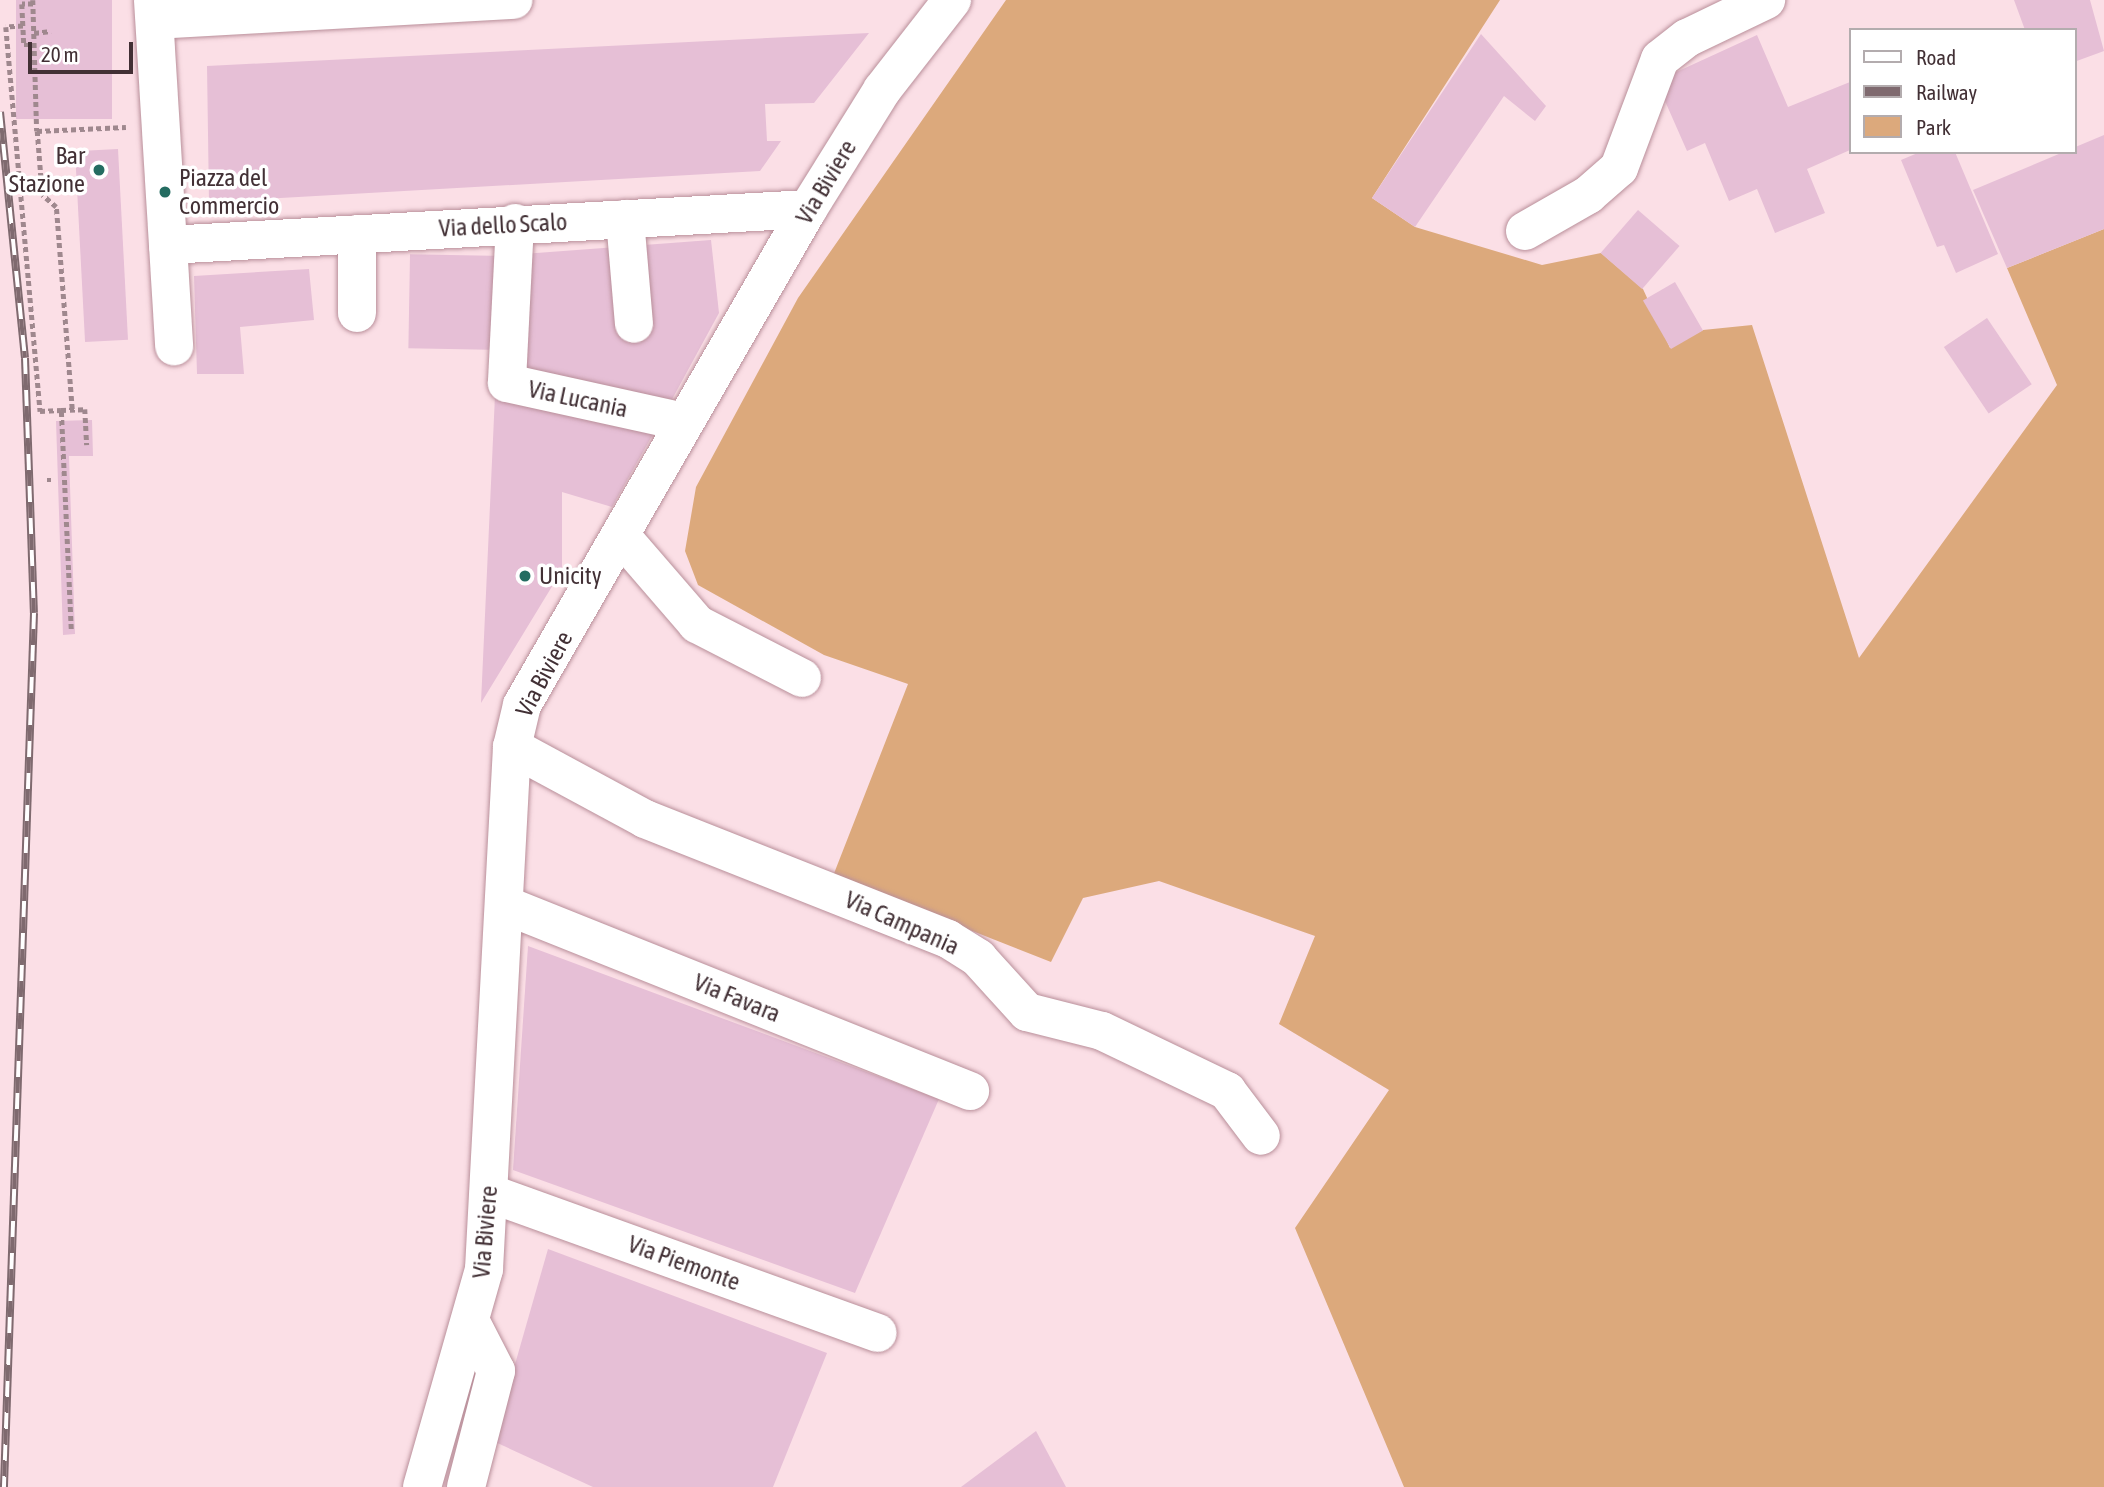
<!DOCTYPE html>
<html>
<head>
<meta charset="utf-8">
<style>
	body { margin:0 }
	#map { position:relative; width:2104px; height:1487px; overflow:hidden; background:#fbdfe6; font-family:"Asap Condensed",sans-serif }
	div>[style] { position:absolute }
	[style*='--x'] { left:calc(var(--x)*1px); top:calc(var(--y)*1px); width:calc(var(--w)*1px); rotate:calc(var(--a)*1deg) }
	.green>* { inset:0; background:#dca97c }
	.building>* { inset:0; background:#e6bfd6; transform-origin:0 0 }
	.path>* { height:4.5px; margin-top:-2.25px; transform-origin:0; background:repeating-linear-gradient(90deg,#9f888e 0 5px,transparent 0 8.5px) }
	.roads { filter:drop-shadow(0 0 2px #b98f9a) drop-shadow(0 0 2px #b98f9a) }
	.minor>* { height:38px; margin:-19px; padding:0 19px; transform-origin:19px; border-radius:19px; background:#fff }
	.major>* { height:38px; margin:-19px; padding:0 19px; transform-origin:19px; border-radius:19px; background:#fff }
	.rail>* { height:8px; margin-top:-4px; transform-origin:0; background:repeating-linear-gradient(90deg,#fff 0 16px,#7f6a6f 0 32px); box-sizing:border-box; border-block:2px solid #7f6a6f }
	.dots>* { width:19px; height:19px; translate:-50% -50%; box-sizing:border-box; border:4px solid #fff; border-radius:50% }
	span { translate:-50% -50%; white-space:nowrap; text-align:center; line-height:1.15; -webkit-text-stroke:7px #fff; paint-order:stroke }
	.poi-label { font-size:24px; color:#423035 }
	.right { translate:-100% -50%; text-align:right }
	.left { translate:0 -50%; text-align:left }
	.street-label { font-size:24px; color:#423035 }
	.legend { position:absolute; left:1849px; top:28px; width:228px; height:126px; box-sizing:border-box; background:#fff; border:2px solid #b3acae; margin:0; padding:9px 12px; list-style:none; font-size:21px; color:#423035 }
	.legend li { display:flex; align-items:center; gap:14px; height:35px }
	.legend b { width:35px; border:2px solid #b3acae }
	.scale { position:absolute; left:28px; top:42px; width:105px; height:32px; box-sizing:border-box; border:4px solid #423035; border-top:0; padding-left:9px; font-size:21px; line-height:24px; white-space:nowrap; color:#423035; -webkit-text-stroke:5px #fff; paint-order:stroke }
</style>
</head>
<body>
<div id="map">
	<div class="green">
		<div style="clip-path:polygon(1006px 0,1500px 0,1372px 198px,1415px 227px,1542px 265px,1601px 253px,1643px 289px,1670px 348px,1703px 330px,1752px 325px,1859px 658px,2057px 385px,2007px 268px,2104px 229px,2104px 1487px,1404px 1487px,1295px 1228px,1389px 1090px,1279px 1024px,1315px 936px,1159px 881px,1083px 898px,1051px 962px,833px 876px,908px 684px,824px 655px,698px 585px,685px 551px,696px 487px,798px 298px)"></div>
	</div>
	<div class="building">
		<div style="left:16px;top:0;width:96px;height:119px"></div>
		<div style="clip-path:polygon(2014px 0,2090px 0,2104px 51px,2074px 62px,2074px 30px,2025px 30px)"></div>
		<div style="clip-path:polygon(869px 33px,814px 103px,765px 104px,767px 141px,781px 141px,760px 171px,209px 202px,207px 66px)"></div>
		<div style="clip-path:polygon(1481px 34px,1546px 106px,1535px 121px,1504px 96px,1415px 227px,1372px 198px)"></div>
		<div style="clip-path:polygon(1757px 35px,1788px 107px,1850px 82px,1850px 150px,1807px 169px,1825px 213px,1775px 233px,1757px 189px,1729px 201px,1705px 143px,1687px 151px,1661px 92px,1672px 74px)"></div>
		<div style="clip-path:polygon(2104px 135px,2104px 229px,2007px 268px,1973px 190px)"></div>
		<div style="left:118px;top:149px;width:191px;height:43px;rotate:87deg"></div>
		<div style="clip-path:polygon(1920px 152px,1955px 152px,1998px 254px,1956px 273px,1944px 245px,1937px 247px,1901px 160px)"></div>
		<div style="left:1638px;top:210px;width:55px;height:57px;rotate:41deg"></div>
		<div style="clip-path:polygon(711px 240px,719px 313px,664px 414px,516px 380px,523px 254px)"></div>
		<div style="left:504px;top:256px;width:94px;height:94px;rotate:91deg"></div>
		<div style="clip-path:polygon(309px 269px,314px 320px,240px 327px,244px 374px,197px 374px,194px 276px)"></div>
		<div style="left:1675px;top:282px;width:56px;height:37px;rotate:60deg"></div>
		<div style="left:1987px;top:318px;width:80px;height:52px;rotate:56deg"></div>
		<div style="clip-path:polygon(495px 395px,657px 427px,612px 507px,562px 492px,562px 570px,481px 703px)"></div>
		<div style="clip-path:polygon(92px 420px,93px 456px,69px 456px,75px 634px,63px 635px,56px 421px)"></div>
		<div style="clip-path:polygon(528px 946px,939px 1099px,855px 1293px,513px 1170px)"></div>
		<div style="clip-path:polygon(548px 1249px,827px 1353px,773px 1487px,593px 1487px,493px 1441px)"></div>
		<div style="clip-path:polygon(1036px 1431px,1066px 1487px,961px 1487px)"></div>
	</div>
	<div class="path">
		<div style="--x:33;--y:0;--w:131;--a:88.3"></div>
		<div style="--x:33;--y:4;--w:11;--a:180"></div>
		<div style="--x:22;--y:4;--w:41;--a:87.2"></div>
		<div style="--x:24;--y:45;--w:10;--a:0"></div>
		<div style="--x:23;--y:26;--w:17;--a:177"></div>
		<div style="--x:6;--y:27;--w:386;--a:84.9"></div>
		<div style="--x:40;--y:411;--w:21;--a:-3"></div>
		<div style="--x:34;--y:33;--w:17;--a:-7"></div>
		<div style="--x:72;--y:409;--w:203;--a:-94.5"></div>
		<div style="--x:56;--y:207;--w:18;--a:-139"></div>
		<div style="--x:42;--y:195;--w:64;--a:-94.5"></div>
		<div style="--x:37;--y:131;--w:89;--a:-2.6"></div>
		<div style="--x:47;--y:480;--w:4;--a:0"></div>
		<div style="--x:71;--y:629;--w:219;--a:-92.6"></div>
		<div style="--x:61;--y:410;--w:24;--a:-2"></div>
		<div style="--x:85;--y:409;--w:36;--a:87"></div>
	</div>
	<div class="roads">
		<div class="minor">
			<div style="--x:153;--y:0;--w:347;--a:86.5"></div>
			<div style="--x:155;--y:20;--w:359;--a:-3.2"></div>
			<div style="--x:625;--y:219;--w:105;--a:85.1"></div>
			<div style="--x:515;--y:223;--w:160;--a:92.9"></div>
			<div style="--x:507;--y:383;--w:181;--a:12.4"></div>
			<div style="--x:1525;--y:231;--w:73;--a:-29.7"></div>
			<div style="--x:1588;--y:195;--w:41;--a:-41.1"></div>
			<div style="--x:1619;--y:168;--w:116;--a:-69.4"></div>
			<div style="--x:1660;--y:59;--w:34;--a:-38"></div>
			<div style="--x:1687;--y:38;--w:88;--a:-25.7"></div>
			<div style="--x:168;--y:245;--w:641;--a:-3.22"></div>
			<div style="--x:357;--y:313;--w:79;--a:-90"></div>
			<div style="--x:622;--y:537;--w:115;--a:49.2"></div>
			<div style="--x:697;--y:624;--w:118;--a:27.2"></div>
			<div style="--x:512;--y:747;--w:151;--a:28.4"></div>
			<div style="--x:645;--y:819;--w:326;--a:21.6"></div>
			<div style="--x:948;--y:939;--w:36;--a:32"></div>
			<div style="--x:978;--y:958;--w:73;--a:47.8"></div>
			<div style="--x:1027;--y:1012;--w:77;--a:14.2"></div>
			<div style="--x:1102;--y:1031;--w:139;--a:25.6"></div>
			<div style="--x:1227;--y:1091;--w:56;--a:52.9"></div>
			<div style="--x:505;--y:905;--w:501;--a:21.8"></div>
			<div style="--x:489;--y:1193;--w:413;--a:19.8"></div>
			<div style="--x:466;--y:1487;--w:120;--a:-75.5"></div>
			<div style="--x:496;--y:1371;--w:51;--a:-117.1"></div>
		</div>
		<div class="major">
			<div style="--x:422;--y:1487;--w:227;--a:-74.1"></div>
			<div style="--x:484;--y:1269;--w:523;--a:-86.93"></div>
			<div style="--x:512;--y:747;--w:43;--a:-76.6"></div>
			<div style="--x:522;--y:705;--w:573;--a:-60.03"></div>
			<div style="--x:808;--y:209;--w:140;--a:-58.1"></div>
			<div style="--x:882;--y:90;--w:114;--a:-52.1"></div>
		</div>
	</div>
	<div class="rail">
		<div style="--x:0;--y:112;--w:247;--a:84.2"></div>
		<div style="--x:25;--y:358;--w:255;--a:88"></div>
		<div style="--x:34;--y:613;--w:875;--a:91.97"></div>
	</div>
	<div class="dots">
		<div style="left:99px;top:170px;background:#246c61"></div>
		<div style="left:165px;top:192px;background:#246c61"></div>
		<div style="left:525px;top:576px;background:#246c61"></div>
	</div>
	<div class="poi-label">
		<span class="right" style="left:85px;top:170px">Bar<br>Stazione</span>
		<span class="left" style="left:179px;top:192px">Piazza del<br>Commercio</span>
		<span class="left" style="left:539px;top:576px">Unicity</span>
	</div>
	<div class="street-label">
		<span style="left:826px;top:182px;rotate:-59deg">Via Biviere</span>
		<span style="left:503px;top:225px;rotate:-3deg">Via dello Scalo</span>
		<span style="left:578px;top:399px;rotate:12deg">Via Lucania</span>
		<span style="left:544px;top:674px;rotate:-62deg">Via Biviere</span>
		<span style="left:902px;top:923px;rotate:24deg">Via Campania</span>
		<span style="left:737px;top:998px;rotate:22deg">Via Favara</span>
		<span style="left:485px;top:1232px;rotate:-85deg">Via Biviere</span>
		<span style="left:684px;top:1263px;rotate:20deg">Via Piemonte</span>
	</div>
	<ul class="legend">
	<li><b style="height:9px;background:#fff"></b>Road</li>
	<li><b style="height:9px;background:#7f6a6f"></b>Railway</li>
	<li><b style="height:19px;background:#dca97c"></b>Park</li>
	</ul>
	<div class="scale">20 m</div>
</div>
</body>
</html>
